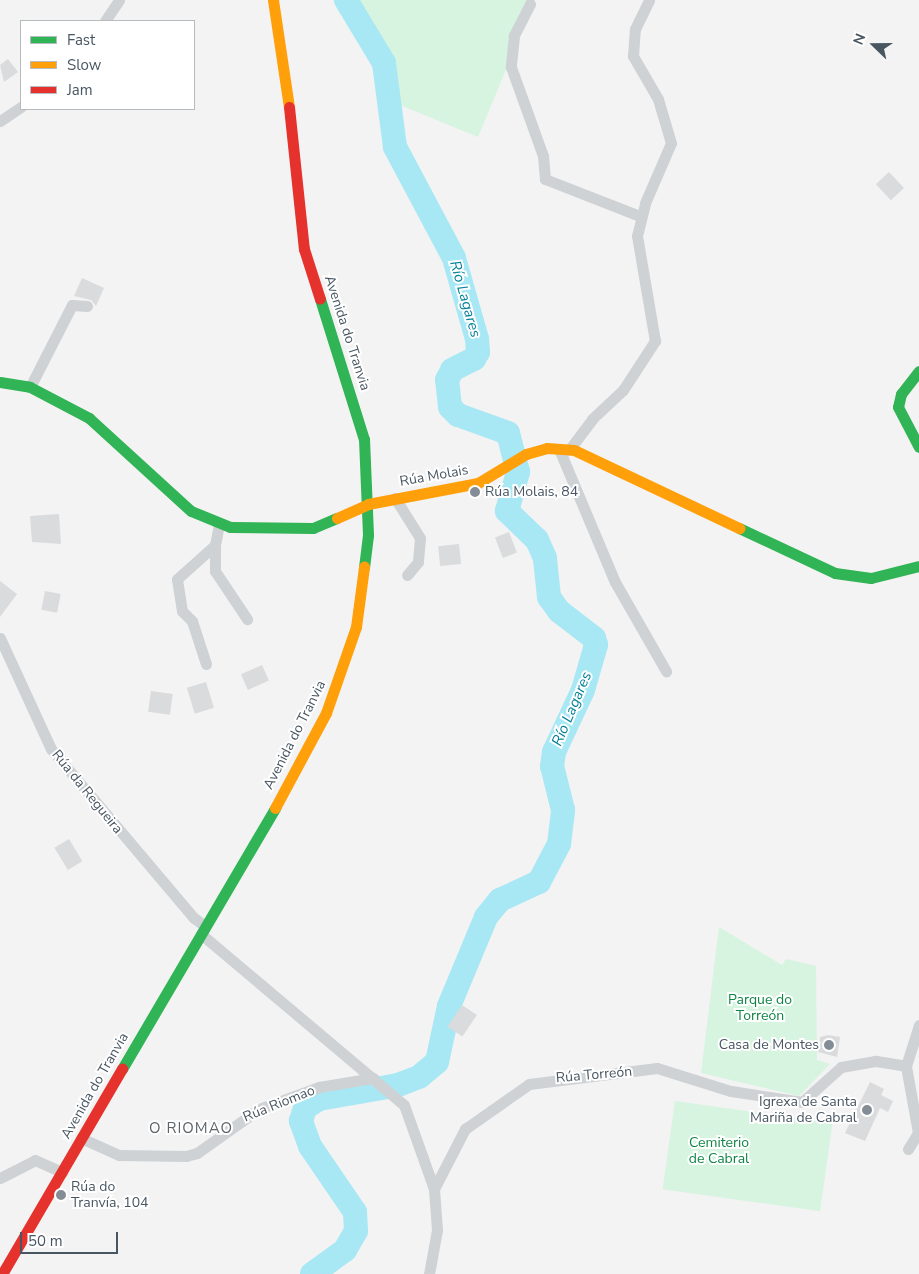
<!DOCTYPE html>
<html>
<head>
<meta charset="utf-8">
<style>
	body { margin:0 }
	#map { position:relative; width:919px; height:1274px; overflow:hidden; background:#f3f3f3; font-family:"Nunito Sans",sans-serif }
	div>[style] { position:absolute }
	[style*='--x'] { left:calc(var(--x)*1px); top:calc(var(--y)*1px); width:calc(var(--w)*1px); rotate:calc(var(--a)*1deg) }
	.green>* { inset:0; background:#d6f4e0; transform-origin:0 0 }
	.river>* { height:24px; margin:-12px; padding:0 12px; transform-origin:12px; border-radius:12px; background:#a8e8f4 }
	.building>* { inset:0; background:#dadbdd; transform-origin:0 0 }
	.street>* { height:11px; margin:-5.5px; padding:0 5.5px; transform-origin:5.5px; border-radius:5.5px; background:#ced2d4 }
	.fast>* { height:11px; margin:-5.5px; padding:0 5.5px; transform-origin:5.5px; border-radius:5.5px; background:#30b455 }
	.slow>* { height:11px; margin:-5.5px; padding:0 5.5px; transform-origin:5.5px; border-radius:5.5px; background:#ff9f0a }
	.jam>* { height:11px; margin:-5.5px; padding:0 5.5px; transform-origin:5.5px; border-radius:5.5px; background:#e5322d }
	.dots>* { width:14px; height:14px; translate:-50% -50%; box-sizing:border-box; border:2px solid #fff; border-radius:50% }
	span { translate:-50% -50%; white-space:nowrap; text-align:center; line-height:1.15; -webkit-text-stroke:4px #fff; paint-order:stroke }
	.street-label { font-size:14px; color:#485662 }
	.poi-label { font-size:14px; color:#485662 }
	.left { translate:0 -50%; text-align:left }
	.right { translate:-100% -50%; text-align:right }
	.park-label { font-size:14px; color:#0f8645 }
	.water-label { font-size:15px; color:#03819a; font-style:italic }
	.neighbourhood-label { font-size:15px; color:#5e6368; letter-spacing:1px }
	.legend { position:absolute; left:20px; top:20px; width:175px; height:90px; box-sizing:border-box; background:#fff; border:1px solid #b6bbc0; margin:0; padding:6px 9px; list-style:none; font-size:15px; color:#485662 }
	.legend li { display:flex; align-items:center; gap:10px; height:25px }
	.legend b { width:25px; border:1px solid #b6bbc0 }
	.north { position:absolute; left:849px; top:20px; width:50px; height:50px; -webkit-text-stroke:4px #fff; paint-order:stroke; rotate:292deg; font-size:14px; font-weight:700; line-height:20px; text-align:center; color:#485662 }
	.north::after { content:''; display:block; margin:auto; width:18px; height:22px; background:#485662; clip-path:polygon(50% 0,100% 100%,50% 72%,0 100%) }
	.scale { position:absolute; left:20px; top:1232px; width:98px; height:22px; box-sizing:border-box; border:2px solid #485662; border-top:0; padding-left:6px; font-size:15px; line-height:18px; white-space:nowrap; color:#485662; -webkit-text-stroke:4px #fff; paint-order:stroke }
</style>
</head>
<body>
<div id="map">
	<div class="green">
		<div style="clip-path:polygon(353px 0,535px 0,478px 137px,390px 101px)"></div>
		<div style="clip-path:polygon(719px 927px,782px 965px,786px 959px,816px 966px,817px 1060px,830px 1064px,799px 1096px,701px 1073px)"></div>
		<div style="left:675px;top:1101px;width:159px;height:89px;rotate:8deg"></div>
	</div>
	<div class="river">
		<div style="--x:312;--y:1274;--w:41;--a:-36"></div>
		<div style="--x:345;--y:1250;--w:22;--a:-60"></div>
		<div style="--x:356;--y:1231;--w:19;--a:-93"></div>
		<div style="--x:355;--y:1212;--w:80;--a:-124.3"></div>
		<div style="--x:310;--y:1146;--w:27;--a:-110"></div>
		<div style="--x:301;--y:1121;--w:14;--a:-73"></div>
		<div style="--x:305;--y:1108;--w:17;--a:-33"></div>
		<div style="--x:319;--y:1099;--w:80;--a:-10"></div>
		<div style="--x:398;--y:1085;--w:22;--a:-21"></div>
		<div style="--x:419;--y:1077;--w:23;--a:-40"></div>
		<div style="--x:437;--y:1062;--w:57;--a:-77.9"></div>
		<div style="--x:449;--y:1006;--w:96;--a:-67.4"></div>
		<div style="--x:486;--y:917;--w:22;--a:-51"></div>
		<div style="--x:500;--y:900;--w:43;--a:-24.8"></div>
		<div style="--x:539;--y:882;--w:43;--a:-62.2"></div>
		<div style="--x:559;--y:844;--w:34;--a:-83"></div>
		<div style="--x:563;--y:810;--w:45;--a:-104"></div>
		<div style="--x:552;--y:766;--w:14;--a:-82"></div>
		<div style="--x:554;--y:752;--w:68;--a:-64.9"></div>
		<div style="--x:583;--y:690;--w:47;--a:-73.9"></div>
		<div style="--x:596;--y:645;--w:7;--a:-106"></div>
		<div style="--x:594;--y:638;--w:44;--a:-142.4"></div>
		<div style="--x:559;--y:611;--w:17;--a:-126"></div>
		<div style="--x:549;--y:597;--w:39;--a:-96"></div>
		<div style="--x:545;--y:558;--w:20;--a:-114"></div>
		<div style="--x:537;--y:540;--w:42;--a:-136"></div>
		<div style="--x:507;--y:511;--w:41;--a:-74.2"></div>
		<div style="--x:518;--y:472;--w:40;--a:-104.4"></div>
		<div style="--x:508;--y:433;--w:53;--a:-160.2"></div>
		<div style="--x:458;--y:415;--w:11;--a:-135"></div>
		<div style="--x:450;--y:407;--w:27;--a:-96"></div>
		<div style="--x:447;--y:380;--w:11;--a:-63"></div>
		<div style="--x:452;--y:370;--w:25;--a:-27"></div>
		<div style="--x:474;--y:359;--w:8;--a:-60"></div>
		<div style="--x:478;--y:352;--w:13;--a:-94"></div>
		<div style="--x:477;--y:339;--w:84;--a:-105.9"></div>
		<div style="--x:454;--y:258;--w:126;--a:-118"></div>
		<div style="--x:395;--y:147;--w:85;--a:-97.5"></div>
		<div style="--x:384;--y:63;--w:74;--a:-121.1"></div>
	</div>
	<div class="building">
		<div style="clip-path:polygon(8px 59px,18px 72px,4px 82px,0 65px)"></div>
		<div style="left:889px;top:172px;width:22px;height:18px;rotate:47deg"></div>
		<div style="clip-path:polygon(82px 278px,104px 288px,96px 306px,91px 300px,74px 296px)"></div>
		<div style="clip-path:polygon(59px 514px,61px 544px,32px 542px,30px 516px)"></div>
		<div style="left:509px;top:532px;width:22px;height:15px;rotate:69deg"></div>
		<div style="left:459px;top:544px;width:20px;height:21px;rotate:84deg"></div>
		<div style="clip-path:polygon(0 581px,17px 594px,0 617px)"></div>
		<div style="left:45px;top:591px;width:16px;height:19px;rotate:11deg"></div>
		<div style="left:262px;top:665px;width:17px;height:23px;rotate:66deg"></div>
		<div style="left:206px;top:682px;width:27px;height:20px;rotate:73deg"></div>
		<div style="left:151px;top:691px;width:22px;height:21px;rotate:8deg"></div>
		<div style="left:69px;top:839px;width:26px;height:17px;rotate:59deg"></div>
		<div style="left:462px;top:1005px;width:18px;height:26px;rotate:34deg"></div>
		<div style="clip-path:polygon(828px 1035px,840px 1037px,837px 1057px,818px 1052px,820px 1037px)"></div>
		<div style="clip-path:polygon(870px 1082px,884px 1089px,881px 1095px,893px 1101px,888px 1112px,880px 1108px,865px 1141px,845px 1133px)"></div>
	</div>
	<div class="street">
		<div style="--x:530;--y:4;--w:36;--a:117"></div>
		<div style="--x:514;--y:36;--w:31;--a:96"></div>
		<div style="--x:511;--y:67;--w:95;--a:70.2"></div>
		<div style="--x:543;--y:156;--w:23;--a:85"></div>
		<div style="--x:545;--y:179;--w:102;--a:21.3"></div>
		<div style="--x:105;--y:21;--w:25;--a:-56"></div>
		<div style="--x:0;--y:121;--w:25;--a:-34"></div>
		<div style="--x:30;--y:387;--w:92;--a:-62.9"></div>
		<div style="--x:72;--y:305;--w:15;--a:4"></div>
		<div style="--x:559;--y:449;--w:144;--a:67.2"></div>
		<div style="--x:615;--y:582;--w:103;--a:60.2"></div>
		<div style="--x:569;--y:450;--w:39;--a:-53"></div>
		<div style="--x:592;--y:419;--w:42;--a:-43.1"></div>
		<div style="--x:623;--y:390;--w:59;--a:-56.9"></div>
		<div style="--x:655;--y:341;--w:107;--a:-99.7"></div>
		<div style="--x:637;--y:236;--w:34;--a:-76"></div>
		<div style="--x:645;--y:203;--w:65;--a:-66.6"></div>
		<div style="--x:671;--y:143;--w:46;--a:-106.5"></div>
		<div style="--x:658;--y:99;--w:50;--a:-120.2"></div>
		<div style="--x:633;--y:56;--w:27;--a:-86"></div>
		<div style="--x:635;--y:29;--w:32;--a:-64"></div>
		<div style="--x:395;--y:498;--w:47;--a:58"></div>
		<div style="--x:420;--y:538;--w:24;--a:95"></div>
		<div style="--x:418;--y:562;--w:17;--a:130"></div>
		<div style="--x:215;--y:545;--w:26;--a:90"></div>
		<div style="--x:215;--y:571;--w:58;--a:56.3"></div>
		<div style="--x:0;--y:638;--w:122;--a:65.3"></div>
		<div style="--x:51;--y:749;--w:221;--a:49.8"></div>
		<div style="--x:194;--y:918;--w:14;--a:36"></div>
		<div style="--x:206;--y:664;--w:45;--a:-108"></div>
		<div style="--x:192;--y:621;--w:14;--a:-135"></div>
		<div style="--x:182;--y:611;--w:32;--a:-99"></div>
		<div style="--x:177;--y:579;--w:51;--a:-41.8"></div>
		<div style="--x:215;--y:545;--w:21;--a:-79"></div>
		<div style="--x:201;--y:934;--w:265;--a:40.1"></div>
		<div style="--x:404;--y:1105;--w:89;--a:70.3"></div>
		<div style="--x:434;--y:1189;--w:41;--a:85.8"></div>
		<div style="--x:437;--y:1230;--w:45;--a:100.3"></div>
		<div style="--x:906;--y:1066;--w:68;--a:79.8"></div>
		<div style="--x:918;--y:1133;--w:19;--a:122"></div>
		<div style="--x:81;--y:1138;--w:42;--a:24.1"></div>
		<div style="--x:119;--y:1155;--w:67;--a:0.9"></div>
		<div style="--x:186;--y:1156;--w:11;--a:-15"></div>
		<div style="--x:197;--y:1153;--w:76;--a:-35.4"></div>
		<div style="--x:259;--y:1109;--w:64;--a:-20.1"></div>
		<div style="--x:319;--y:1087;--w:55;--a:-9.5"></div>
		<div style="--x:0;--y:1178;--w:39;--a:-27"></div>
		<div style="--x:35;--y:1160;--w:30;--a:24"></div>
		<div style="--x:434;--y:1189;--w:68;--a:-62.7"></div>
		<div style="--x:465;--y:1129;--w:78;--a:-35.1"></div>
		<div style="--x:529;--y:1084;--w:129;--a:-7.1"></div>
		<div style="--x:657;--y:1068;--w:77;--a:17.3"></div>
		<div style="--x:731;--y:1091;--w:72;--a:8.8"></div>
		<div style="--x:802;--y:1102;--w:52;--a:-41.9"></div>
		<div style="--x:841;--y:1067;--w:36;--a:-10"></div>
		<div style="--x:876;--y:1061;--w:30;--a:9"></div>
		<div style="--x:906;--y:1066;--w:43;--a:-72.4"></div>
	</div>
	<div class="fast">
		<div style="--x:320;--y:299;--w:147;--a:72.6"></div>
		<div style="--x:364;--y:439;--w:96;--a:87.6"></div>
		<div style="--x:368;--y:535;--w:32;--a:97"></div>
		<div style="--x:919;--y:371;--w:29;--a:128"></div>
		<div style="--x:901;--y:394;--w:13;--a:103"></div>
		<div style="--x:898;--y:407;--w:45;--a:62.3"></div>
		<div style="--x:0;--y:382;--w:30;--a:9"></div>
		<div style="--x:30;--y:387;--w:67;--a:27.7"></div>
		<div style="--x:89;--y:418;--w:138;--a:42.4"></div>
		<div style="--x:191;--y:511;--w:42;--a:22.3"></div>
		<div style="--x:230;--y:527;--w:83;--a:0.7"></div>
		<div style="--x:313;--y:528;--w:26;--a:-23"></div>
		<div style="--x:739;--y:528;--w:106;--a:25.1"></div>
		<div style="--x:835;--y:573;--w:36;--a:8"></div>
		<div style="--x:871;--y:578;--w:49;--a:-14"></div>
		<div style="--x:122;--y:1069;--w:303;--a:-59.6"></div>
	</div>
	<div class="slow">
		<div style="--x:273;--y:0;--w:108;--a:81.5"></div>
		<div style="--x:337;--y:518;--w:34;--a:-24"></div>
		<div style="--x:368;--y:504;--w:112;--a:-10.8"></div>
		<div style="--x:478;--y:483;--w:56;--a:-31.1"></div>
		<div style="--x:526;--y:454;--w:22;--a:-16"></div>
		<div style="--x:547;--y:448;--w:27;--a:4"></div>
		<div style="--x:574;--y:450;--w:183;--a:25.3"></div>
		<div style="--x:275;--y:808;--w:108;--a:-61.8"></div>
		<div style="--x:326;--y:713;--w:91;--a:-70.8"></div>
		<div style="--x:356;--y:627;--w:61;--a:-82.4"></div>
	</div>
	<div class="jam">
		<div style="--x:289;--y:107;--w:143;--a:84"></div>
		<div style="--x:304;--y:249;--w:52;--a:72.3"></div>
		<div style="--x:2;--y:1274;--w:238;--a:-59.7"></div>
	</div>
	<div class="dots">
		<div style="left:475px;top:492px;background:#848d95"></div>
		<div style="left:829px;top:1045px;background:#848d95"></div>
		<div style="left:867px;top:1110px;background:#848d95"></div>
		<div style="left:61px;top:1195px;background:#848d95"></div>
	</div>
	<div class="street-label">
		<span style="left:347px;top:333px;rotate:72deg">Avenida do Tranvia</span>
		<span style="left:434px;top:476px;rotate:-10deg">Rúa Molais</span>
		<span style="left:295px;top:735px;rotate:-63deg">Avenida do Tranvia</span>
		<span style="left:87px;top:792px;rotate:51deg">Rúa da Regueira</span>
		<span style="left:594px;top:1075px;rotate:-5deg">Rúa Torreón</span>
		<span style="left:95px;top:1086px;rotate:-60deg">Avenida do Tranvia</span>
		<span style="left:279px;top:1104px;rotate:-22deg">Rúa Riomao</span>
	</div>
	<div class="poi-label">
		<span class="left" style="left:485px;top:492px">Rúa Molais, 84</span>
		<span class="right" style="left:819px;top:1045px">Casa de Montes</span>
		<span class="right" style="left:857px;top:1110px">Igrexa de Santa<br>Mariña de Cabral</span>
		<span class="left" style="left:71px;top:1195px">Rúa do<br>Tranvía, 104</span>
	</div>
	<div class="park-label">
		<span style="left:760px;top:1008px">Parque do<br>Torreón</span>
		<span style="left:719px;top:1151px">Cemiterio<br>de Cabral</span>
	</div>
	<div class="water-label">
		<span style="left:465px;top:299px;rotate:74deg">Río Lagares</span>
		<span style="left:572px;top:709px;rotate:-67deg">Río Lagares</span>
	</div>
	<div class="neighbourhood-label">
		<span style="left:191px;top:1129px">O RIOMAO</span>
	</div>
	<ul class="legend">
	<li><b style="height:6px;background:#30b455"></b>Fast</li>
	<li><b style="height:6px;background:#ff9f0a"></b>Slow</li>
	<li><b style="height:6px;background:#e5322d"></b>Jam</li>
	</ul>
	<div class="north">N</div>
	<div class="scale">50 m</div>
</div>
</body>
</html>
